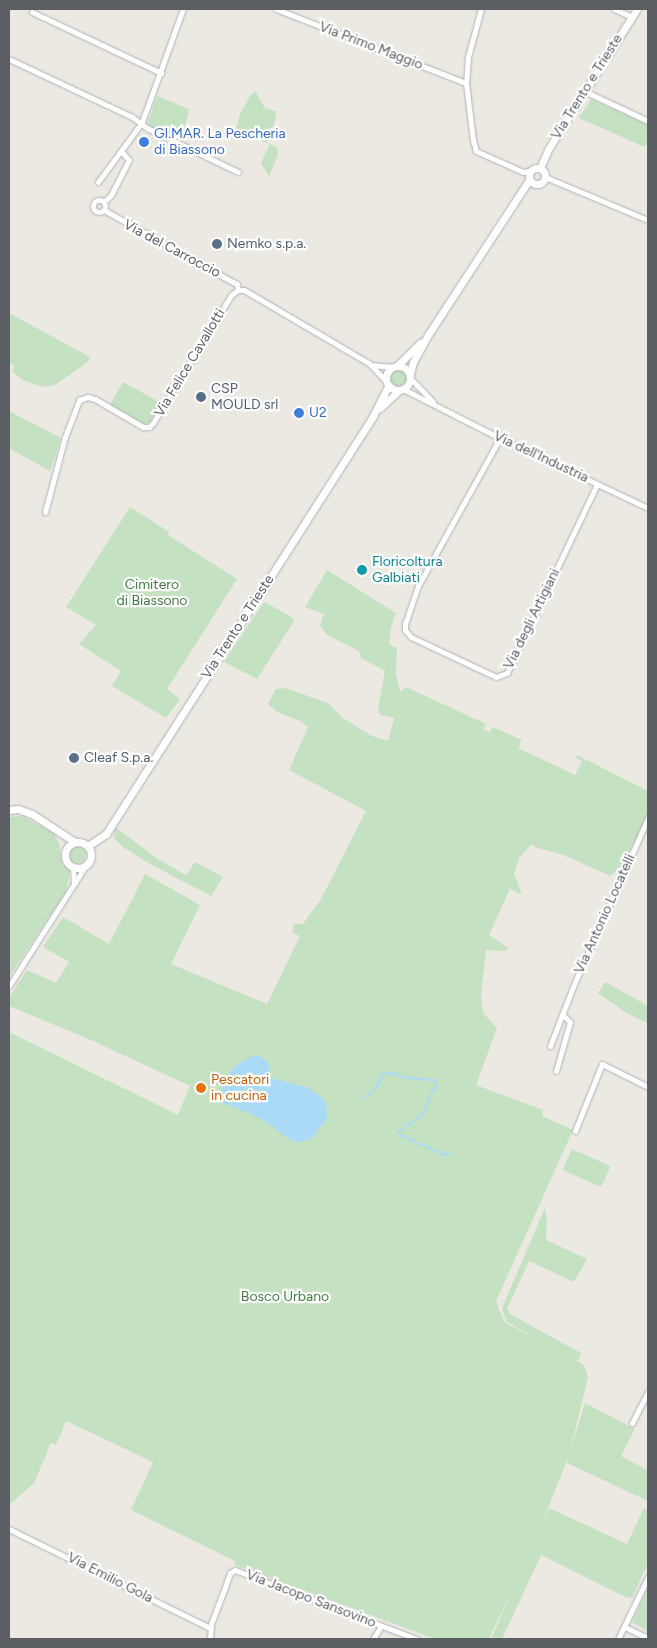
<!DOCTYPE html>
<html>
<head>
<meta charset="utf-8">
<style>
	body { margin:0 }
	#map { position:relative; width:657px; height:1648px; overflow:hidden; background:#ece9e3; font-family:Figtree,sans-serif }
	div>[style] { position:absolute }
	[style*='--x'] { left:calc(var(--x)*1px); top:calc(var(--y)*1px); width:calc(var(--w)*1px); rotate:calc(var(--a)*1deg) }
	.green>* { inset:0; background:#c4e1c2; transform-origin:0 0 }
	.round { border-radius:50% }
	.water>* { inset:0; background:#aadaf5 }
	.stream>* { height:2px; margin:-1px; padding:0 1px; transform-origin:1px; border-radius:1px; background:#aadaf5 }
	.roads { filter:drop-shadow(0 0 1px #b0b3b6) drop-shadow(0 0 1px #b0b3b6) }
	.minor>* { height:5px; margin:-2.5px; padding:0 2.5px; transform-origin:2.5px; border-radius:2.5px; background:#fff }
	.minor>.ring { margin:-2.5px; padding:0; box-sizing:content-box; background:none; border:5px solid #fff; border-radius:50% }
	.tertiary>* { height:7px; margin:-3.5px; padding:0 3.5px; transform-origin:3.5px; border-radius:3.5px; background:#fff }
	.tertiary>.ring { margin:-3.5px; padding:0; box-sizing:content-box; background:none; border:7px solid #fff; border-radius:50% }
	.dots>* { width:14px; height:14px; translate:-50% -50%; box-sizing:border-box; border:2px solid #fff; border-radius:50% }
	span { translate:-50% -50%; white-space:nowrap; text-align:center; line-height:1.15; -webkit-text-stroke:4.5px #fff; paint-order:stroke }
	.street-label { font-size:14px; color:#5b5e62 }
	.shop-label { font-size:14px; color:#366cbe }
	.left { translate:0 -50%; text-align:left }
	.service-label { font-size:14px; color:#4e5e75 }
	.culture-label { font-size:14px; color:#0d838f }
	.park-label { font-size:14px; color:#407e3e }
	.food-label { font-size:14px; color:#c56008 }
	.frame { position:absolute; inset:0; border:10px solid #5b5e62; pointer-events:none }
</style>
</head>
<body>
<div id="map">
	<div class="green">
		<div style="clip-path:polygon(256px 92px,265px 108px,276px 111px,275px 121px,267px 143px,236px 130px,240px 114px,251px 94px)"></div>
		<div style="clip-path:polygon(157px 96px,189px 109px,182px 141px,149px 127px,148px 123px)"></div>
		<div style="clip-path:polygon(591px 99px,648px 125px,648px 138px,645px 147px,579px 118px)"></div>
		<div style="clip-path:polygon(270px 144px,277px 148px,278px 155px,269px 176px,261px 163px)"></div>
		<div style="clip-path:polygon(9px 313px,90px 357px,88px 362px,55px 385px,42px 387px,23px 380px,12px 371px,15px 366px,9px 362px)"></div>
		<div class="round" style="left:389px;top:369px;width:18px;height:18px"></div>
		<div style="clip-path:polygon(123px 382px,161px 403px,149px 423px,144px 424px,110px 404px)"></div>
		<div style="clip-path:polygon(9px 411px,61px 438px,50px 471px,9px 448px)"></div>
		<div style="clip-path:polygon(130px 507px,169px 532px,168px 535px,237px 579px,167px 689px,180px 699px,166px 718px,112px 686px,121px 671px,79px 644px,96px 625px,66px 607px)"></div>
		<div style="clip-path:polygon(327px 570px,396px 613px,391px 627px,389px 644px,397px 648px,396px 674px,400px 692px,406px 687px,486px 724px,483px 729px,489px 732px,493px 727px,522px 740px,518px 748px,575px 775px,582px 761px,576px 758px,577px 755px,648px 791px,648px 815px,622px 867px,610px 876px,564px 855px,537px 848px,532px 844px,519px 858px,514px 873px,522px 895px,510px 889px,489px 935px,508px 948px,506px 951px,486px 950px,481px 997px,483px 1013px,497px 1028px,476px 1085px,543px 1110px,542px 1116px,573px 1130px,496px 1301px,504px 1322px,537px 1339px,506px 1321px,502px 1308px,545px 1208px,547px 1220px,546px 1240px,587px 1259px,574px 1282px,529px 1261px,507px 1309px,510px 1314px,581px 1353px,579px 1359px,576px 1360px,584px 1365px,588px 1377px,570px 1451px,585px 1403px,635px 1429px,621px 1456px,648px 1471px,648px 1501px,567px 1463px,568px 1458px,540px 1528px,549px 1508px,627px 1544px,644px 1508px,648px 1510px,648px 1563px,632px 1598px,623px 1596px,541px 1555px,502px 1639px,491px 1639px,512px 1590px,489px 1639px,435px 1639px,235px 1565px,235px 1561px,131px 1510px,153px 1462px,66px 1421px,56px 1445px,51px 1443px,34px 1483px,9px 1505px,9px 1032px,178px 1115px,190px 1086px,91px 1040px,9px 1006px,9px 998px,27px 970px,56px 983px,69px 962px,43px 947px,63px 917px,109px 944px,145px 874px,200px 905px,171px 964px,267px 1004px,300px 936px,292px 933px,294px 924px,303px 924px,321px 899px,366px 811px,289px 770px,308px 727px,300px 721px,277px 712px,268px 704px,276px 689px,285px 688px,328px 703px,343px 718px,372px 736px,388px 741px,394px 718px,380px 715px,378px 707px,385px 671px,361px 658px,359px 651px,327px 635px,320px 625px,324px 614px,305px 607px)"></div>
		<div style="clip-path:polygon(264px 602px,290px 616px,294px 621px,257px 679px,224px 662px)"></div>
		<div style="clip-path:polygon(22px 816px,54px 833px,59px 843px,62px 863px,70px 871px,66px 892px,9px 977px,9px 817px)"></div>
		<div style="clip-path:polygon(115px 827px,158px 859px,186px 875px,195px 862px,223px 877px,211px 896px,150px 864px,123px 847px,114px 838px)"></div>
		<div class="round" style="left:68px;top:846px;width:18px;height:18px"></div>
		<div style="clip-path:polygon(605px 982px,648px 1006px,648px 1023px,628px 1014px,598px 993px)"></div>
		<div style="left:572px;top:1149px;width:42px;height:23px;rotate:24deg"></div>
		<div style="clip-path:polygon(648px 1588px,648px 1631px,632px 1622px)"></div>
	</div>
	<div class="water">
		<div style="clip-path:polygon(253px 1056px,259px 1056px,267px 1061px,270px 1069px,268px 1075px,270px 1078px,305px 1087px,319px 1095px,326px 1102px,327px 1119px,312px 1138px,299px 1143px,287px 1138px,269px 1124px,250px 1113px,219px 1102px,223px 1082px,235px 1066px)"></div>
	</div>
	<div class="stream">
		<div style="--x:408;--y:1078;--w:25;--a:5"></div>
		<div style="--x:433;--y:1080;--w:6;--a:59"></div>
		<div style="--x:436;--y:1085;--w:10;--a:119"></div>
		<div style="--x:365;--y:1098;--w:17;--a:-45"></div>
		<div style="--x:377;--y:1086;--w:13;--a:-63"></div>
		<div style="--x:383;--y:1074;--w:9;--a:-6"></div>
		<div style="--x:392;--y:1073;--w:15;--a:20"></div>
		<div style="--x:215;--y:1102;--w:4;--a:-45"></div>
		<div style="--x:428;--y:1103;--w:9;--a:-69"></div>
		<div style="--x:423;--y:1114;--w:10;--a:-66"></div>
		<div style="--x:397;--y:1133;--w:31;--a:-36"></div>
		<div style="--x:400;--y:1135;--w:48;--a:24.4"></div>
		<div style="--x:444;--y:1155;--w:6;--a:-18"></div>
	</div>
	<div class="roads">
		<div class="minor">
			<div style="--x:276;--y:9;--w:204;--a:21.3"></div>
			<div style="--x:481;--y:9;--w:50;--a:105.2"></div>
			<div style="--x:468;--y:57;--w:26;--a:94"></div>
			<div style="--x:466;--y:83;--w:57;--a:83"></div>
			<div style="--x:473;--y:140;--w:11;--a:75"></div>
			<div style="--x:476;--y:151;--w:51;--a:24.1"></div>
			<div style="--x:523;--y:172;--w:7;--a:-8"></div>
			<div style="--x:614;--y:9;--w:20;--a:24"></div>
			<div style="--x:32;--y:12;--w:143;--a:25.3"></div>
			<div style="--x:9;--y:59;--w:136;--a:25.2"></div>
			<div style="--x:132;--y:117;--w:19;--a:36"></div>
			<div style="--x:147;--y:128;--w:101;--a:25.8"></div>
			<div style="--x:584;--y:91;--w:71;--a:25.1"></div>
			<div style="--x:545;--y:177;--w:112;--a:22.7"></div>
			<div style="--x:98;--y:182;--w:74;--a:-53.7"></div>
			<div style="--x:142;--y:122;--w:120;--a:-70.1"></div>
			<div class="ring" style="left:93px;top:200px;width:7px;height:7px"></div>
			<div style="--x:104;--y:202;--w:10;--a:-45"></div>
			<div style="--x:111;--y:195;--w:39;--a:-63"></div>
			<div style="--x:129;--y:160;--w:12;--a:-132"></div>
			<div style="--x:104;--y:210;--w:148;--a:29.2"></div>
			<div style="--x:233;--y:282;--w:4;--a:27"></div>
			<div style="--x:237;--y:284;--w:6;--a:81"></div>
			<div style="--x:371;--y:365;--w:21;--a:5"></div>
			<div style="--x:410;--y:378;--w:33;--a:46"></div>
			<div style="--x:403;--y:389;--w:109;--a:26.8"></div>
			<div style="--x:500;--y:438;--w:164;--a:25.3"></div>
			<div style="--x:500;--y:438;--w:169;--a:119"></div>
			<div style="--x:418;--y:586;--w:40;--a:108.9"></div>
			<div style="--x:405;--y:624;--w:6;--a:90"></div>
			<div style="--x:405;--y:630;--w:9;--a:49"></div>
			<div style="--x:411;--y:637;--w:94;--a:25.2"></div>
			<div style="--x:496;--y:677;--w:12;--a:-20"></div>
			<div style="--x:507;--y:673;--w:209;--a:-64.5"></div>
			<div style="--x:45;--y:512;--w:78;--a:-75.1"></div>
			<div style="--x:65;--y:437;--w:40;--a:-69"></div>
			<div style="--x:79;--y:400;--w:9;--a:-18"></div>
			<div style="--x:88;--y:397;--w:7;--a:16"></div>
			<div style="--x:95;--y:399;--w:56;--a:30.3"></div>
			<div style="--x:143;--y:427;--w:6;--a:0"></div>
			<div style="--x:149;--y:427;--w:6;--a:-45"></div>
			<div style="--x:153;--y:423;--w:150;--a:-58.6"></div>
			<div style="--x:231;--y:295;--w:9;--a:-36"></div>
			<div style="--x:238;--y:290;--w:6;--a:0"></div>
			<div style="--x:244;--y:290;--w:146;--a:30.4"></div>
			<div style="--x:370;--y:364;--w:23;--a:47"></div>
			<div style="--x:73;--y:867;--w:17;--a:87"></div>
			<div style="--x:9;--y:986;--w:147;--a:-57.5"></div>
			<div style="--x:550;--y:1046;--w:69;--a:-68.7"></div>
			<div style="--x:575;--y:982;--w:180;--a:-66"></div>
			<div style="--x:556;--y:1071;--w:51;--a:-74.1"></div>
			<div style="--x:570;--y:1022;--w:11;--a:-135"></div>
			<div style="--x:575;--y:1131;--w:72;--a:-68.1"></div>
			<div style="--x:602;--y:1064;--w:51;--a:26.6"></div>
			<div style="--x:632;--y:1423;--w:35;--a:-63"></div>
			<div style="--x:9;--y:1529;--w:224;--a:26.2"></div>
			<div style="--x:625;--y:1627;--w:25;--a:26"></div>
			<div style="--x:210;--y:1639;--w:15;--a:-86"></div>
			<div style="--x:211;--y:1624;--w:40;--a:-69"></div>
			<div style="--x:225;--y:1587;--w:15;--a:-70"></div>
			<div style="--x:230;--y:1573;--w:6;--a:-31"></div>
			<div style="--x:235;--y:1570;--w:195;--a:20.8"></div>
			<div style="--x:373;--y:1639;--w:15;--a:-58"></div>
			<div style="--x:618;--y:1639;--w:69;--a:-64.2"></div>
		</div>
		<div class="tertiary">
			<div class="ring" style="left:529px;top:168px;width:9px;height:9px"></div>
			<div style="--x:540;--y:168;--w:22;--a:-66"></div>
			<div style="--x:549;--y:148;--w:165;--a:-57.7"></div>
			<div class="ring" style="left:386px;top:366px;width:17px;height:17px"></div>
			<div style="--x:397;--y:366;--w:33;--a:-45"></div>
			<div style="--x:410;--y:374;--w:12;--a:-76"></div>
			<div style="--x:413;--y:362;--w:31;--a:-61"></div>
			<div style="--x:428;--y:335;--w:185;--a:-56.9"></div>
			<div style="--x:380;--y:408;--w:25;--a:-43"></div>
			<div style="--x:9;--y:810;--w:9;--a:-6"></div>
			<div style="--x:18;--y:809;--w:15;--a:20"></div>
			<div style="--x:32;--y:814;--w:51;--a:33.1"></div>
			<div class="ring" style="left:65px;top:842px;width:19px;height:19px"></div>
			<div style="--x:88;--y:846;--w:22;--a:-34"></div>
			<div style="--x:106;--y:834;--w:496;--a:-57.4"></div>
			<div style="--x:373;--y:416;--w:34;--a:-63"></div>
		</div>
	</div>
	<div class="dots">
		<div style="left:144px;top:142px;background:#3f7fe0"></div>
		<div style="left:217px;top:244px;background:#5c6f8a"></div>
		<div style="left:201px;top:397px;background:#5c6f8a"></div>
		<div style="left:299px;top:413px;background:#3f7fe0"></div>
		<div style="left:362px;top:570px;background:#0f9aa8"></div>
		<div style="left:74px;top:758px;background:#5c6f8a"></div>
		<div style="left:201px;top:1088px;background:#e8710a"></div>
	</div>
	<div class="street-label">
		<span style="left:371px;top:46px;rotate:21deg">Via Primo Maggio</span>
		<span style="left:587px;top:87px;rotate:-58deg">Via Trento e Trieste</span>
		<span style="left:172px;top:249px;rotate:28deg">Via del Carroccio</span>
		<span style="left:190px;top:363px;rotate:-59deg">Via Felice Cavallotti</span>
		<span style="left:541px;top:457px;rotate:25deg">Via dell'Industria</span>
		<span style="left:532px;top:619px;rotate:-64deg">Via degli Artigiani</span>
		<span style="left:238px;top:627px;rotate:-57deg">Via Trento e Trieste</span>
		<span style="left:605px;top:914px;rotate:-66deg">Via Antonio Locatelli</span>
		<span style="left:110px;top:1578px;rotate:27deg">Via Emilio Gola</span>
		<span style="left:311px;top:1599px;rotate:21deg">Via Jacopo Sansovino</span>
	</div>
	<div class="shop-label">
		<span class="left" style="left:154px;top:142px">GI.MAR. La Pescheria<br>di Biassono</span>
		<span class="left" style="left:309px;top:413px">U2</span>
	</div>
	<div class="service-label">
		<span class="left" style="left:227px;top:244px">Nemko s.p.a.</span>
		<span class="left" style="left:211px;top:397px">CSP<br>MOULD srl</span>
		<span class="left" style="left:84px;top:758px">Cleaf S.p.a.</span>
	</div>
	<div class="culture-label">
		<span class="left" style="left:372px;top:570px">Floricoltura<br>Galbiati</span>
	</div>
	<div class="park-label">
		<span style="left:152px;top:593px">Cimitero<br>di Biassono</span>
		<span style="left:285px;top:1297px">Bosco Urbano</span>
	</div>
	<div class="food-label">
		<span class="left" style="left:211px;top:1088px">Pescatori<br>in cucina</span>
	</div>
	<div class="frame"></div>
</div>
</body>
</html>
